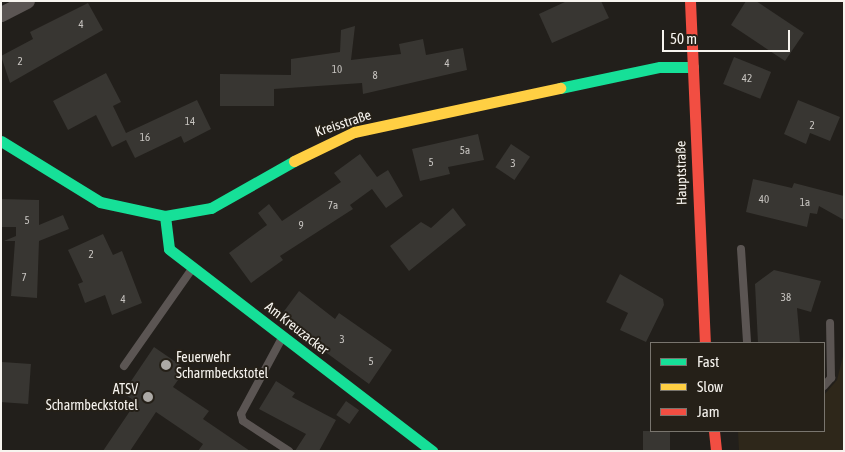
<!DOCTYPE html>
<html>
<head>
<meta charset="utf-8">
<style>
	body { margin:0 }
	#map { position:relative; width:845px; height:452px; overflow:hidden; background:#221f1b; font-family:"Asap Condensed",sans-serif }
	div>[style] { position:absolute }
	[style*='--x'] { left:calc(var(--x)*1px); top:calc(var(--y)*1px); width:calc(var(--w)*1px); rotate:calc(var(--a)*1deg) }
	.built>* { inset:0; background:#2e271a }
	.building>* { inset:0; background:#383632; transform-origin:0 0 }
	.lane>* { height:8px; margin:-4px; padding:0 4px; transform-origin:4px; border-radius:4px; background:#5b5553 }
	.street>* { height:15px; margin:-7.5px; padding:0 7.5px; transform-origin:7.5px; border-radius:7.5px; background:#5b5553 }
	.fast>* { height:11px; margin:-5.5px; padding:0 5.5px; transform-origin:5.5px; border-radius:5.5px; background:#16e098 }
	.slow>* { height:11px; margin:-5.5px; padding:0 5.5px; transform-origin:5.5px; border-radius:5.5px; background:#ffcf43 }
	.jam>* { height:11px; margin:-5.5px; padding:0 5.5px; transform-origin:5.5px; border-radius:5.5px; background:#f24e42 }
	.dots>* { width:14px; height:14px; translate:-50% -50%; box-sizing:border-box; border:2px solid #252018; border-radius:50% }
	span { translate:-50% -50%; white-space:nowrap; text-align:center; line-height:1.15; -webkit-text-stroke:4px #252018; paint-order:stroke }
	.number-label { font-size:11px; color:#c7c4c0 }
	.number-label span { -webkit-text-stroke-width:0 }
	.street-label { font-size:14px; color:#f7f4ef }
	.poi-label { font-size:14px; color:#f7f4ef }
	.left { translate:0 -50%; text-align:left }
	.right { translate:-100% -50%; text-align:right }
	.frame { position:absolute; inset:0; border:2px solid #f7f4ef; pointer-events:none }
	.legend { position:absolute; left:650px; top:342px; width:175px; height:90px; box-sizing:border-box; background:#252018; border:1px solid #79756e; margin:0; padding:6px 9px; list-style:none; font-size:15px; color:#f7f4ef }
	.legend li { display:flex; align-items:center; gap:10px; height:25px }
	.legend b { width:25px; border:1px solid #79756e }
	.scale { position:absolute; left:662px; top:30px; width:128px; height:22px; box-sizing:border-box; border:2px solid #f7f4ef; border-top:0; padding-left:6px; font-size:15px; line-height:18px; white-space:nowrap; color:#f7f4ef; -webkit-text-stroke:4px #252018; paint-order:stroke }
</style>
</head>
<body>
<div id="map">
	<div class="built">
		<div style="clip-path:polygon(844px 352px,844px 451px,739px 451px,738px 431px,824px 431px,824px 395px,837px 380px)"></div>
	</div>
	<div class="building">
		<div style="clip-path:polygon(567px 1px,601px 1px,609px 18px,552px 43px,539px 14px)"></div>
		<div style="clip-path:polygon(746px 1px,756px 1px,804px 33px,785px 61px,731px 25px)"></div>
		<div style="clip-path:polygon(88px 3px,103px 30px,10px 83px,1px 56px,33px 39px,30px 32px)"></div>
		<div style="clip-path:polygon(355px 26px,351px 60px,401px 54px,399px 44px,423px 39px,426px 55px,463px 48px,467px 70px,363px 94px,362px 83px,274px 89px,274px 106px,220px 106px,220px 74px,291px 75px,291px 59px,340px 52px,341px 30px)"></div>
		<div style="left:734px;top:57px;width:40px;height:29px;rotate:22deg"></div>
		<div style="clip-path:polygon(106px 73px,121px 102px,113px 106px,126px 133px,197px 100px,211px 129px,184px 143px,181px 136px,135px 158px,126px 140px,112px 147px,96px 115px,68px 130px,53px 101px)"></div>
		<div style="clip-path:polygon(798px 100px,840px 117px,830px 141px,810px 133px,806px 144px,784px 134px)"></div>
		<div style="clip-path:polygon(478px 134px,484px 160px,448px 167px,450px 174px,420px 181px,412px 149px)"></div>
		<div style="left:511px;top:144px;width:23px;height:28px;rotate:34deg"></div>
		<div style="clip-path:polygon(360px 154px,377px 177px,388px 170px,403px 196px,386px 208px,372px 189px,350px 205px,353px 209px,280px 256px,283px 260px,251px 283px,229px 253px,267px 225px,258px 213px,269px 204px,282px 221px,341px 182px,334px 173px)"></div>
		<div style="clip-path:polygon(753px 179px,792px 188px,794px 183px,844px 196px,844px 220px,819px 206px,817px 214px,810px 213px,807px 227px,746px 212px)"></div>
		<div style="clip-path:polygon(1px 199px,39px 200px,39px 225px,63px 215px,69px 229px,39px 241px,37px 298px,11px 296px,15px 241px,4px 241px,16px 236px,16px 227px,1px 227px)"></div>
		<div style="clip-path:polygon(453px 208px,466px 225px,409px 271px,390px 246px,421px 222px,431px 228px)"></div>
		<div style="clip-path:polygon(103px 234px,113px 255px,122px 251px,142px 303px,112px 315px,105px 295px,85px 303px,78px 284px,83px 282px,68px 250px)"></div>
		<div style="clip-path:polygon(774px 270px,821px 281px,811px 312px,797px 308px,800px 343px,758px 343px,755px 284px)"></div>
		<div style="clip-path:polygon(620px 274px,663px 299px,664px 305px,646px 342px,620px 330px,628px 313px,606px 302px)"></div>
		<div style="clip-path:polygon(299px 291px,335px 319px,339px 313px,392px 350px,369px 384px,279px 318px)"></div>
		<div style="clip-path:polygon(154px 347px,186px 369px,173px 387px,209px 411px,203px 419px,250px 451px,198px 451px,203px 444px,156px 412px,130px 451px,103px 451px,136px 402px,123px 393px)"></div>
		<div style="left:2px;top:362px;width:29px;height:40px;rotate:4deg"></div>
		<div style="clip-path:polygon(276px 381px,295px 393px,292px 397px,336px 420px,319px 451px,295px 451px,306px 434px,259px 409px)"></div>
		<div style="left:346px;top:401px;width:16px;height:17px;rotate:35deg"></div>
		<div style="left:643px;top:431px;width:27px;height:20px"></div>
	</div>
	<div class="lane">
		<div style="--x:741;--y:249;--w:94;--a:86.3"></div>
		<div style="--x:282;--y:338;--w:86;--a:118.3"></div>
		<div style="--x:241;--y:414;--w:7;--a:74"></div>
		<div style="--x:243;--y:421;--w:55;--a:33.1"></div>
		<div style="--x:124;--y:366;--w:118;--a:-55"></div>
		<div style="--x:824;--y:386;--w:11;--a:-49"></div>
		<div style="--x:831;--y:378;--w:55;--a:-91"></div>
	</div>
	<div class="street">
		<div style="--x:1;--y:14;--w:29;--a:-27"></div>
	</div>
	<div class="fast">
		<div style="--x:560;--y:88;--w:102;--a:-11.9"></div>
		<div style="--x:660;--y:67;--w:33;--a:0"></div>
		<div style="--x:1;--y:141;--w:116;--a:31.6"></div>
		<div style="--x:100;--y:202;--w:66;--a:12.2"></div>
		<div style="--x:165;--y:216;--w:47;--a:-9.9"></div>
		<div style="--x:211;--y:208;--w:95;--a:-29.5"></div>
		<div style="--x:165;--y:216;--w:33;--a:83"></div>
		<div style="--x:169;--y:249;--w:332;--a:37.5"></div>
	</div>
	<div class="slow">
		<div style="--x:294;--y:161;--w:67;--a:-25.8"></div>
		<div style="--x:354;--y:132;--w:211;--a:-12.1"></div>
	</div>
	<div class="jam">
		<div style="--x:690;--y:1;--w:342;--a:87.5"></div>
		<div style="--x:714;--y:431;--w:20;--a:84"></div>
	</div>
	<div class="dots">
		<div style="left:166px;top:365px;background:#aca9a5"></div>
		<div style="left:148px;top:397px;background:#aca9a5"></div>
	</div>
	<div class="number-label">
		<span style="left:81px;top:24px">4</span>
		<span style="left:20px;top:61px">2</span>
		<span style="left:447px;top:63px">4</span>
		<span style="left:337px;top:69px">10</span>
		<span style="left:375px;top:75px">8</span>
		<span style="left:747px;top:78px">42</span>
		<span style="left:190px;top:121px">14</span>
		<span style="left:812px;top:125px">2</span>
		<span style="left:145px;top:137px">16</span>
		<span style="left:465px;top:150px">5a</span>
		<span style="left:431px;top:162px">5</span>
		<span style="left:513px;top:163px">3</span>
		<span style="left:764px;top:199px">40</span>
		<span style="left:805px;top:202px">1a</span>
		<span style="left:333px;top:205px">7a</span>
		<span style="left:27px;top:220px">5</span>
		<span style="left:301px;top:225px">9</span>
		<span style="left:91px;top:254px">2</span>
		<span style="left:24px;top:277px">7</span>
		<span style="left:786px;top:297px">38</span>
		<span style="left:123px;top:299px">4</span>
		<span style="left:342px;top:339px">3</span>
		<span style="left:371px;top:361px">5</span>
	</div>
	<div class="street-label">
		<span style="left:343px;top:123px;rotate:-18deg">Kreisstraße</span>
		<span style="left:681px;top:173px;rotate:-91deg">Hauptstraße</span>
		<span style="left:297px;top:328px;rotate:38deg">Am Kreuzacker</span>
	</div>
	<div class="poi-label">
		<span class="left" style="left:176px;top:365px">Feuerwehr<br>Scharmbeckstotel</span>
		<span class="right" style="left:138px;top:397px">ATSV<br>Scharmbeckstotel</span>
	</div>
	<div class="frame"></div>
	<ul class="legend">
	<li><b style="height:6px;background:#16e098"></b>Fast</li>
	<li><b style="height:6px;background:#ffcf43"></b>Slow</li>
	<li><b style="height:6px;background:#f24e42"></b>Jam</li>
	</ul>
	<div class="scale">50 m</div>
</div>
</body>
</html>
